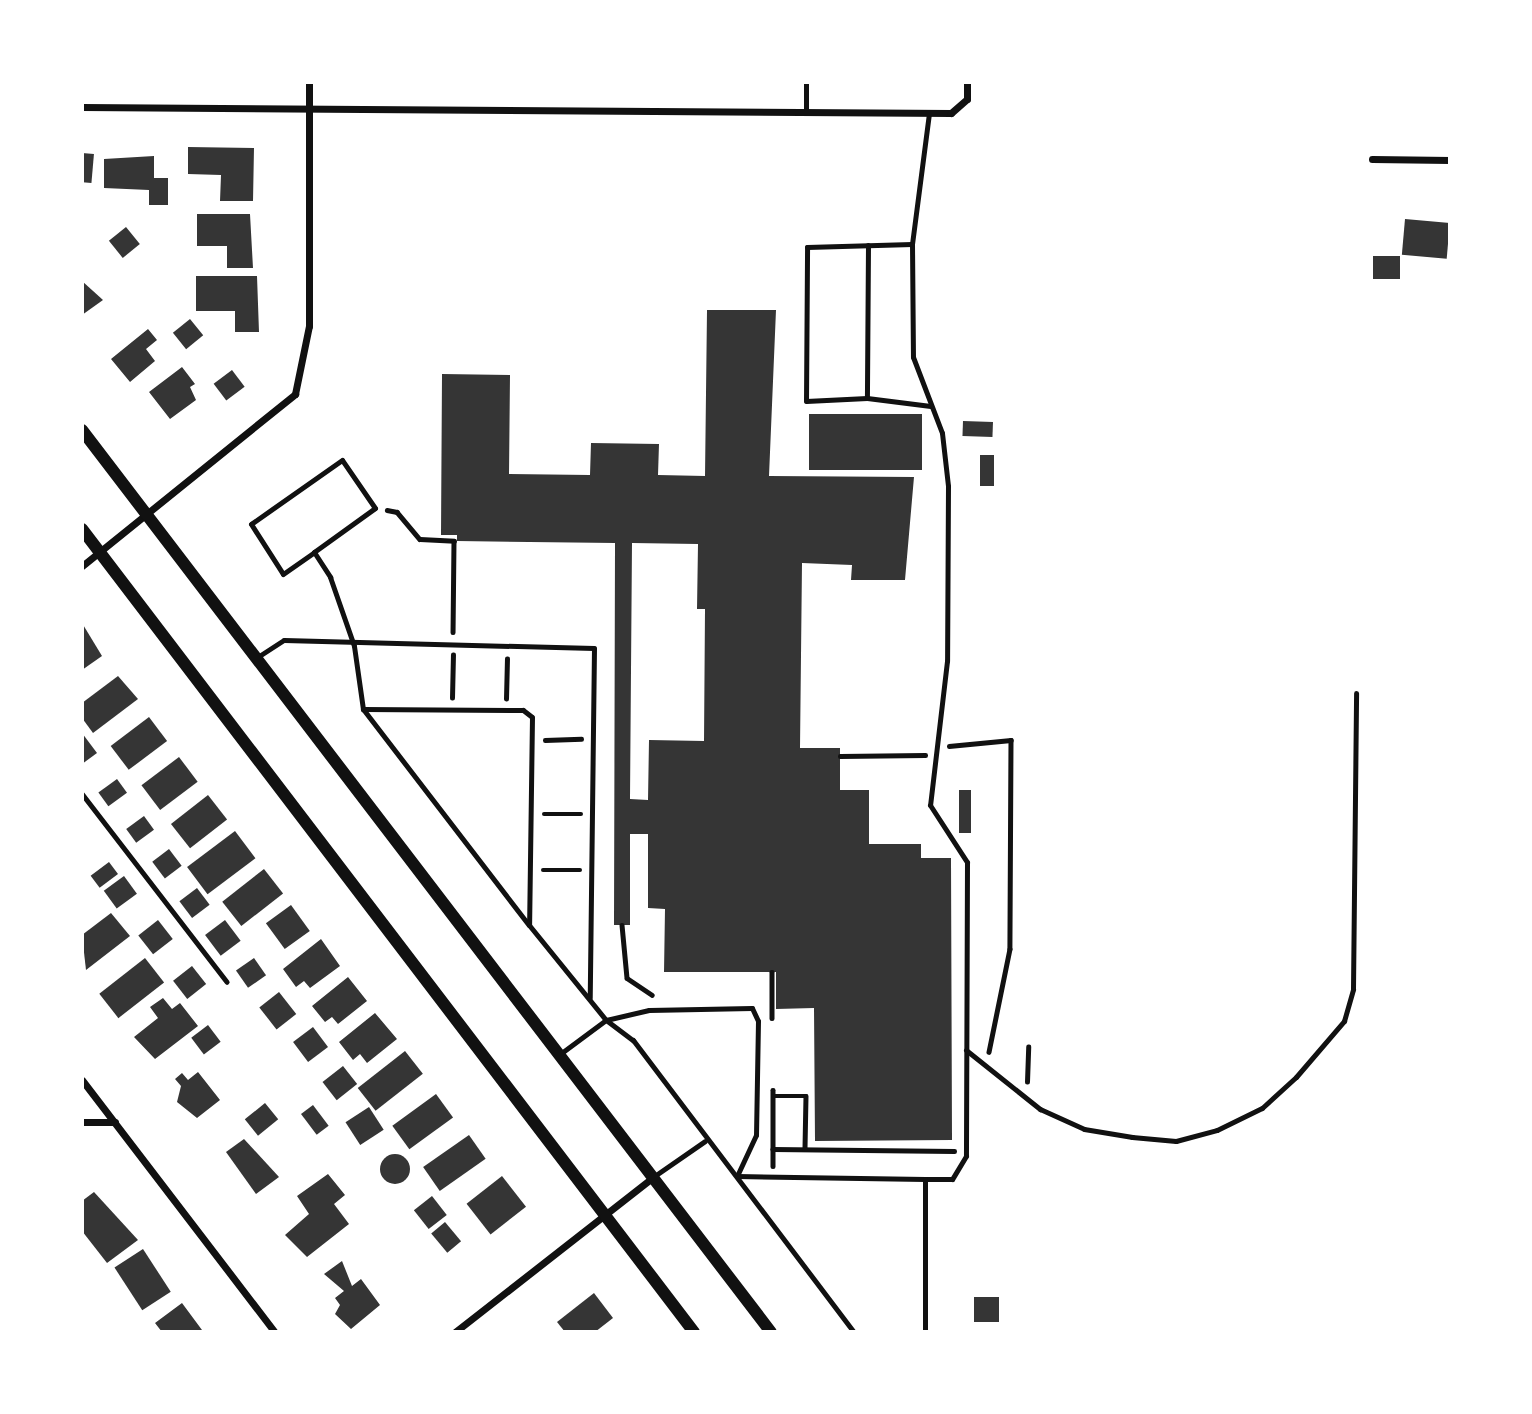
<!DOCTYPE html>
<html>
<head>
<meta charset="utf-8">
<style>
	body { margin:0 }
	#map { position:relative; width:1532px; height:1414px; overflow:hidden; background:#fff; font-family:Inter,sans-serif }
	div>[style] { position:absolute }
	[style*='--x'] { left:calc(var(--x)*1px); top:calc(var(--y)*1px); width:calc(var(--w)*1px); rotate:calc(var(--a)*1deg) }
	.building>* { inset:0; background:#353535; transform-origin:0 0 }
	.round { border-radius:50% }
	.path>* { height:4.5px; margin:-2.25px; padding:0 2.25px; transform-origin:2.25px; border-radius:2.25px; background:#111 }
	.service>* { height:5px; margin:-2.5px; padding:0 2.5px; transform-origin:2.5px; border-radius:2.5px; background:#111 }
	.minor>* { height:7px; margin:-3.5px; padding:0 3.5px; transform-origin:3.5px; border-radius:3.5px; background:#111 }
	.tertiary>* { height:12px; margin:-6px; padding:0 6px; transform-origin:6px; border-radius:6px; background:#111 }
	span { translate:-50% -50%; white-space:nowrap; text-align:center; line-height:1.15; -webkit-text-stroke:6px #fff; paint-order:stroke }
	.frame { position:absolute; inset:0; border:84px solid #fff; pointer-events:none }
</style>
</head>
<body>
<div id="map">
	<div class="building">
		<div style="clip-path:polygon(188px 147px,254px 148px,253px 201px,220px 201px,221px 175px,188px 174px)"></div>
		<div style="left:82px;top:153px;width:12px;height:29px;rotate:5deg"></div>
		<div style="clip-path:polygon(154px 156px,154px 178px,168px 178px,168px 205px,149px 205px,149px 190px,104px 188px,104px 159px)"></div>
		<div style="clip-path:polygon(197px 214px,250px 214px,253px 268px,227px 268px,227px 246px,197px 246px)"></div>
		<div style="left:1405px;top:219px;width:45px;height:36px;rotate:5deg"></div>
		<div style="left:126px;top:227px;width:22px;height:22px;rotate:51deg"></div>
		<div style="left:1373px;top:256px;width:27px;height:23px"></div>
		<div style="clip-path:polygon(196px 276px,257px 276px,259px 332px,235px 332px,235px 311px,196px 311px)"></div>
		<div style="clip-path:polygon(82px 281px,103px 300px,82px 315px)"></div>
		<div style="clip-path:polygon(evenodd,707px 310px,776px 310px,769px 476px,914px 477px,905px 580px,851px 580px,852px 565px,802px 563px,800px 748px,840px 748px,840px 790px,869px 790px,869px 844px,921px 844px,921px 858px,951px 858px,952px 1140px,815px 1141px,814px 1008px,776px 1009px,776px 972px,664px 972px,665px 909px,648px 908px,648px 834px,630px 834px,630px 925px,614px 925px,615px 543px,457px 541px,457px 535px,441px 535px,442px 374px,510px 375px,509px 474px,590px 475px,591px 443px,659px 444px,658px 475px,705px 476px,707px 310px,632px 543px,698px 544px,697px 609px,705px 609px,704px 741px,649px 740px,648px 800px,630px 799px,632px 543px)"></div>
		<div style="left:190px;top:319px;width:21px;height:22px;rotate:51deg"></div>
		<div style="clip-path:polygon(148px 329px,157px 340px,146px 349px,155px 361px,130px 382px,111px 359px)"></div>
		<div style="clip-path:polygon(182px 367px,195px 384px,190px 387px,196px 400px,170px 419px,149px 392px)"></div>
		<div style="left:232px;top:370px;width:21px;height:23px;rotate:53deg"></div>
		<div style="left:809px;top:414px;width:113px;height:56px"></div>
		<div style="left:963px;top:421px;width:30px;height:15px;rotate:2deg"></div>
		<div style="left:980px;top:455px;width:14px;height:31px"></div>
		<div style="clip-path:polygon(82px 623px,102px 656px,82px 670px)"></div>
		<div style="clip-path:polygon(118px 676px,138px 699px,93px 733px,82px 718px,82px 703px)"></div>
		<div style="left:149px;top:717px;width:30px;height:48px;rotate:53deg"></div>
		<div style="clip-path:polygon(82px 733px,97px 753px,82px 764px)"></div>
		<div style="left:179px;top:757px;width:31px;height:47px;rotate:53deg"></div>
		<div style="left:117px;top:779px;width:17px;height:23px;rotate:54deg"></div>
		<div style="left:959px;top:790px;width:12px;height:43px"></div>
		<div style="left:208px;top:795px;width:31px;height:47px;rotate:52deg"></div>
		<div style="left:144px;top:816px;width:17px;height:22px;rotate:54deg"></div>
		<div style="left:235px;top:831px;width:34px;height:60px;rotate:53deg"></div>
		<div style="left:169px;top:849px;width:21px;height:21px;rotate:53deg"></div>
		<div style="left:109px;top:862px;width:15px;height:23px;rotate:53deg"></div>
		<div style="left:264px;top:869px;width:31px;height:53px;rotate:52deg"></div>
		<div style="left:124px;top:876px;width:22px;height:25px;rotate:54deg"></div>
		<div style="left:197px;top:888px;width:21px;height:22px;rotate:53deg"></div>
		<div style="left:291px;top:905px;width:32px;height:31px;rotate:54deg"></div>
		<div style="clip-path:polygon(111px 913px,130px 936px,86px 970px,82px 935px)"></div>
		<div style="left:158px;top:920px;width:24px;height:25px;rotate:52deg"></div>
		<div style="left:225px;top:920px;width:26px;height:25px;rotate:53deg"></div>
		<div style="clip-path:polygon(321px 939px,340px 966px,310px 988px,304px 981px,296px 987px,283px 969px)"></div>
		<div style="left:145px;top:958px;width:31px;height:58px;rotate:52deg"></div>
		<div style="left:254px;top:958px;width:21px;height:22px;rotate:55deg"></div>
		<div style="left:192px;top:966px;width:23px;height:24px;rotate:52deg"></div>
		<div style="clip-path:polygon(348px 977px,367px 1001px,338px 1024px,332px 1017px,325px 1022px,312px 1006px)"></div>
		<div style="left:279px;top:992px;width:28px;height:25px;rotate:52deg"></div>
		<div style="clip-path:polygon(163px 998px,172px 1009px,180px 1003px,198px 1026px,155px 1059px,134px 1037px,158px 1018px,150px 1007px)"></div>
		<div style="clip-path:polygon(375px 1013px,397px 1039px,367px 1063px,360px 1054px,353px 1060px,339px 1042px)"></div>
		<div style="left:208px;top:1025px;width:21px;height:21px;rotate:53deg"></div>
		<div style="left:313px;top:1027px;width:25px;height:25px;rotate:53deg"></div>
		<div style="left:405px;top:1051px;width:29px;height:60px;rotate:52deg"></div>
		<div style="left:343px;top:1066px;width:23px;height:26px;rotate:52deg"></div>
		<div style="clip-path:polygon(198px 1072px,220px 1100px,197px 1118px,177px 1102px,181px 1086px,175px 1079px,182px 1073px,188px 1080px)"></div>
		<div style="left:436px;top:1094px;width:29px;height:54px;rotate:54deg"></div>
		<div style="left:265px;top:1103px;width:21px;height:26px;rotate:51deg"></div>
		<div style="left:313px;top:1105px;width:26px;height:15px;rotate:53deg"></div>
		<div style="left:369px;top:1107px;width:27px;height:28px;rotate:57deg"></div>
		<div style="left:469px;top:1135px;width:29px;height:56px;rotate:55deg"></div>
		<div style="clip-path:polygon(244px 1139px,279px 1177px,256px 1194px,226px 1152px)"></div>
		<div class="round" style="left:380px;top:1154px;width:30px;height:30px"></div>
		<div style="clip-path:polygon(328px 1174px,345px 1195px,334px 1204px,349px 1224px,307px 1257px,285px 1235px,309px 1214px,297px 1196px)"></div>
		<div style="left:502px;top:1176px;width:39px;height:45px;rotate:52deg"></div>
		<div style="clip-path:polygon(94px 1192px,138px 1240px,107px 1263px,82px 1231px,82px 1201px)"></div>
		<div style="left:432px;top:1196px;width:24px;height:23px;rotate:52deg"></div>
		<div style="left:445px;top:1222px;width:25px;height:18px;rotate:50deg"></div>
		<div style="left:143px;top:1249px;width:51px;height:34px;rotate:57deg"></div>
		<div style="clip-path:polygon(342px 1261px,352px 1286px,361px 1279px,380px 1305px,351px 1329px,335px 1314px,340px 1305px,335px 1298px,344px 1291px,324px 1274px)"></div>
		<div style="clip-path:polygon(594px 1293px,613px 1318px,595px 1332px,565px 1332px,557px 1322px)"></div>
		<div style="left:974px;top:1297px;width:25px;height:25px"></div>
		<div style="clip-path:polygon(182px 1303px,202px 1330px,208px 1332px,162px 1332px,155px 1323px)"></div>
	</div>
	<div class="path">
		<div style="--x:387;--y:510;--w:10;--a:11"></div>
		<div style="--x:397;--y:512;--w:35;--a:50"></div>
		<div style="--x:420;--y:539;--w:34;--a:3"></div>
		<div style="--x:454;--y:541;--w:91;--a:90.6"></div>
		<div style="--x:452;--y:698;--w:43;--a:-88.7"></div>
		<div style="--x:506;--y:699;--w:40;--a:-88.6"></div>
		<div style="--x:545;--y:740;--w:36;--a:-2"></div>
		<div style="--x:949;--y:746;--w:62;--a:-5.5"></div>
		<div style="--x:1011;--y:740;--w:209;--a:90.3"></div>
		<div style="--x:1010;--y:949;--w:105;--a:101.5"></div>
		<div style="--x:840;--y:756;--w:85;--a:-0.7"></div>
		<div style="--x:544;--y:814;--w:37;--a:0"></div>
		<div style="--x:543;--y:870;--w:37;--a:0"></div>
		<div style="--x:622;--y:925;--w:53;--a:84.6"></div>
		<div style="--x:627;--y:978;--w:30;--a:34"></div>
		<div style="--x:772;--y:972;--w:46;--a:90"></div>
		<div style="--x:1027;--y:1082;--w:35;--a:-88"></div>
		<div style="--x:773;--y:1090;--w:59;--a:90"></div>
		<div style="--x:773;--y:1149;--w:181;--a:0.6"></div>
		<div style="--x:773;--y:1096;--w:33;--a:0"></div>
		<div style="--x:806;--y:1096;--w:53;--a:91.1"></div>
		<div style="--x:773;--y:1149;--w:17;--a:90"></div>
	</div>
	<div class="service">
		<div style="--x:806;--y:82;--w:29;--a:90"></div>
		<div style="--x:912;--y:244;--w:113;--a:89.5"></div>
		<div style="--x:913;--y:357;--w:81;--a:69.1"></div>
		<div style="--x:942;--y:433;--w:53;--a:83.5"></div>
		<div style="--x:948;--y:486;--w:175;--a:90.3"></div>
		<div style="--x:947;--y:661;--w:145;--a:96.7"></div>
		<div style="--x:930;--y:805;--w:68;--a:57"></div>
		<div style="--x:967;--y:862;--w:294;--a:90.2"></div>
		<div style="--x:966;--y:1156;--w:27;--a:121"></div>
		<div style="--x:952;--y:1179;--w:27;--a:180"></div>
		<div style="--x:868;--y:245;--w:153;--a:90.4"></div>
		<div style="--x:867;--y:398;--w:61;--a:177.2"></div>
		<div style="--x:806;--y:401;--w:154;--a:-89.6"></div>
		<div style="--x:807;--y:247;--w:105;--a:-1.6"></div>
		<div style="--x:912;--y:244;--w:132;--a:-82.6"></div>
		<div style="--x:867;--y:398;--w:64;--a:7.1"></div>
		<div style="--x:314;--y:552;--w:75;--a:-35.8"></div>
		<div style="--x:375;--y:508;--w:58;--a:-124.5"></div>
		<div style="--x:342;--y:460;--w:111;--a:144.9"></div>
		<div style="--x:251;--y:524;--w:59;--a:57.4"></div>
		<div style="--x:283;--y:574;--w:38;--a:-35"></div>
		<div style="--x:314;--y:552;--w:30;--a:57"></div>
		<div style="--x:330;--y:577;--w:73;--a:70.8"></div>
		<div style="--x:354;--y:646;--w:64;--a:81.9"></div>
		<div style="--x:363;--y:709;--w:272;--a:52.5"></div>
		<div style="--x:529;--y:925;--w:122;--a:51"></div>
		<div style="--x:606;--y:1020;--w:34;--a:37"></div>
		<div style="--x:633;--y:1040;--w:366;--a:52.9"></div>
		<div style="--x:256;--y:658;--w:33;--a:-33"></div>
		<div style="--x:284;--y:640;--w:310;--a:1.5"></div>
		<div style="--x:594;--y:648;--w:350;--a:90.7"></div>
		<div style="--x:363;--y:709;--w:160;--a:0.4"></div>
		<div style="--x:523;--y:710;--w:11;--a:38"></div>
		<div style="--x:532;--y:717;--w:208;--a:90.8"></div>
		<div style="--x:82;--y:794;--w:237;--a:52.4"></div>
		<div style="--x:966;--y:1050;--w:95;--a:38.6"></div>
		<div style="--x:1040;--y:1109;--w:48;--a:24.4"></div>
		<div style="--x:1084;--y:1129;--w:49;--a:9.5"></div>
		<div style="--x:1132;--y:1137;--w:44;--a:5.2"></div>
		<div style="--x:1176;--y:1141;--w:42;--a:-15"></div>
		<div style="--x:1217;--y:1130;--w:50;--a:-26.1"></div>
		<div style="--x:1262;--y:1108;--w:46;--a:-42.4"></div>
		<div style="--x:1296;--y:1077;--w:74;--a:-49.4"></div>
		<div style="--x:1344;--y:1021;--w:33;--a:-74"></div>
		<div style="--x:1353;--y:989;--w:296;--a:-89.4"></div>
		<div style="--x:560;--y:1054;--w:57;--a:-36.5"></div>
		<div style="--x:606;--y:1020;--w:44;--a:-13.1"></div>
		<div style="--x:649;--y:1010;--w:103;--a:-1.1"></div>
		<div style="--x:752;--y:1008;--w:14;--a:65"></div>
		<div style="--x:758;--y:1021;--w:114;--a:91"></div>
		<div style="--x:756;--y:1135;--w:45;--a:114.9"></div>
		<div style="--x:737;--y:1176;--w:188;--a:0.9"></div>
		<div style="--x:925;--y:1179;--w:153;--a:90"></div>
		<div style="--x:653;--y:1177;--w:63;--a:-34.7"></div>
	</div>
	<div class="minor">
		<div style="--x:82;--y:107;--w:869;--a:0.4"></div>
		<div style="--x:951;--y:113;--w:21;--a:-41"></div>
		<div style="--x:967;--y:99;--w:17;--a:-90"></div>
		<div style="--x:1372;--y:159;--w:78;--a:0.7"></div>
		<div style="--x:82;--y:566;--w:274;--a:-38.9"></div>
		<div style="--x:295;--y:394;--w:69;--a:-78.4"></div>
		<div style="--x:309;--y:326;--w:244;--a:-90"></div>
		<div style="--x:82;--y:1080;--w:317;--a:52.6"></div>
		<div style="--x:82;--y:1122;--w:33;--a:0"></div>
		<div style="--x:455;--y:1332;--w:250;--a:-38"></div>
	</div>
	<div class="tertiary">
		<div style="--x:82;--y:430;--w:1135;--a:52.63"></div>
		<div style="--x:82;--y:529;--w:1010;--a:52.69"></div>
	</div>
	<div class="frame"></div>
</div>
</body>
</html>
